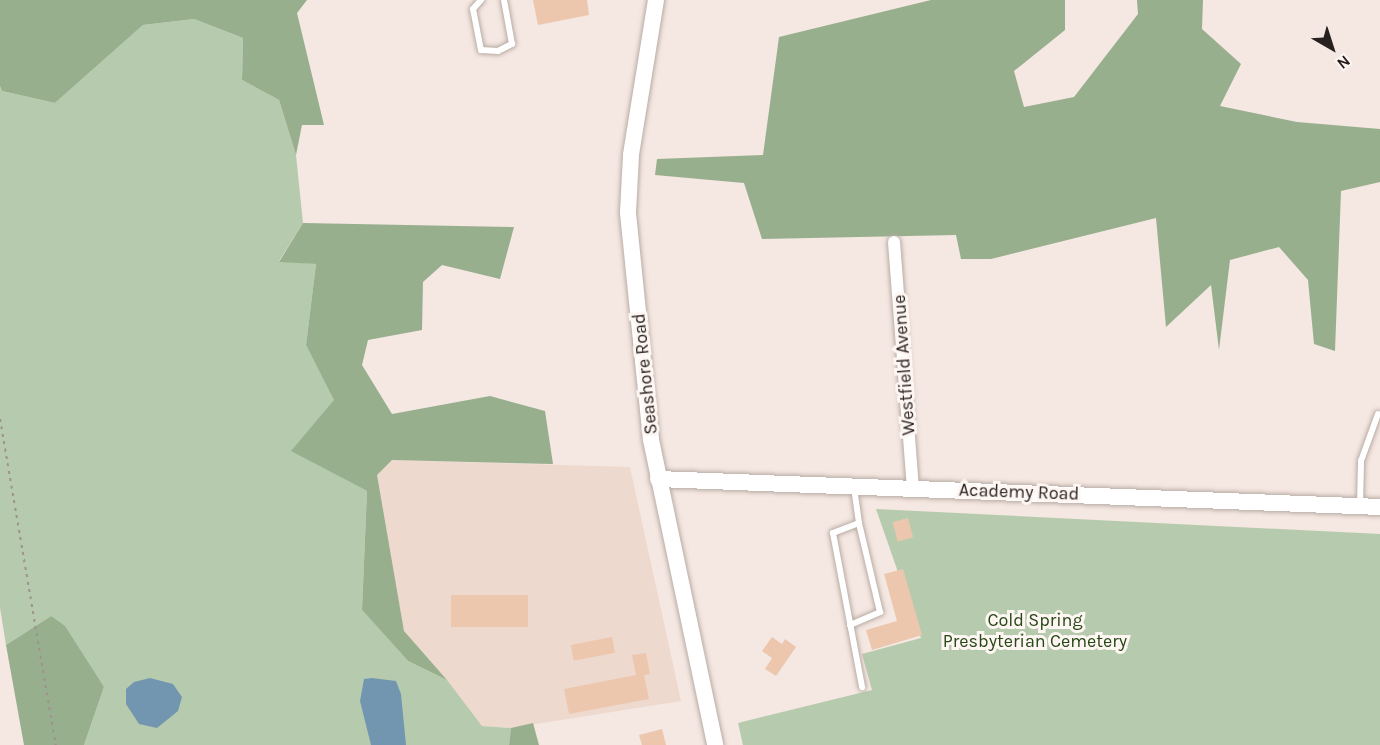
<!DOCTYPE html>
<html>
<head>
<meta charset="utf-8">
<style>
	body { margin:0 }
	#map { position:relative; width:1380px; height:745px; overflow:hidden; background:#f5e7e1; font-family:Karla,sans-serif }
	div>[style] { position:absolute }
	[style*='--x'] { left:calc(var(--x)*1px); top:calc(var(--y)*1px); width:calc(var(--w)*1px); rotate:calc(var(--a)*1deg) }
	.built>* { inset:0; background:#eed9ce }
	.green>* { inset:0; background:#b6cbad }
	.forest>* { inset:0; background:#97af8d }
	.water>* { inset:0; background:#7396b0 }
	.building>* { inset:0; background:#ecc7ad; transform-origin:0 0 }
	.path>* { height:2px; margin-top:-1px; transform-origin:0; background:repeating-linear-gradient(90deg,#9c928e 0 3px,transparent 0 7.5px) }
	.roads { filter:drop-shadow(0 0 2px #b8aca5) drop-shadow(0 0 2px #b8aca5) }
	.lane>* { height:6px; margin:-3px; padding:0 3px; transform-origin:3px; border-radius:3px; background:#fff }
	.street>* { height:12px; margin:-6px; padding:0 6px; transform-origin:6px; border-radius:6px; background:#fff }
	.secondary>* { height:16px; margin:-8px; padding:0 8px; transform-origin:8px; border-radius:8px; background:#fff }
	span { translate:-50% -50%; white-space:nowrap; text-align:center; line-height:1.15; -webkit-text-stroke:6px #fef6f2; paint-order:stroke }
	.street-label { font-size:18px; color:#26211f }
	.park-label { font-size:18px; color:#264716 }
	.north { position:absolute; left:1302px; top:18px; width:60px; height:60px; -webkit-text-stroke:4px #fef6f2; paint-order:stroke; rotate:141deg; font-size:16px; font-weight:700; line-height:24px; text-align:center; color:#26211f }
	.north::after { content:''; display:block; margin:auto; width:21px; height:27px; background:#26211f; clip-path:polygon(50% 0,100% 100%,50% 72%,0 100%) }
</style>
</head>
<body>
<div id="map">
	<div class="built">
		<div style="clip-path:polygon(392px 460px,630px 467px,681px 701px,511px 728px,482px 726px,404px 631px,376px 475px)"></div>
	</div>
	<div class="green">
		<div style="clip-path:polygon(194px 19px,243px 38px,242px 80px,279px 100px,296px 155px,303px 223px,279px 261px,316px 264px,306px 345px,335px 400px,292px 451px,367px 491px,362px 610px,408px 661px,447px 680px,482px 726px,511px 728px,509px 745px,84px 745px,104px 687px,51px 616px,6px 645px,0 608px,0 86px,2px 91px,55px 103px,143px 25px)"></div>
		<div style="clip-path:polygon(876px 509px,1380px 534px,1380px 745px,743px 745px,738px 723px,872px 690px,862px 654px,921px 638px)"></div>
	</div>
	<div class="forest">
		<div style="clip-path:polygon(0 0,307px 0,297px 13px,324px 125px,302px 125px,296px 155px,279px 100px,242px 80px,243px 38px,194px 19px,143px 25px,55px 103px,2px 91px,0 86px)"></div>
		<div style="clip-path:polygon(931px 0,1065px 0,1065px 30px,1014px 71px,1024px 107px,1074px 97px,1138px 14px,1137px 0,1203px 0,1202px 29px,1241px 64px,1220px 106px,1297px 122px,1380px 129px,1380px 182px,1341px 191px,1335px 351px,1314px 344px,1308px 280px,1279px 247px,1230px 260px,1219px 350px,1211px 285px,1166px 327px,1156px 218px,991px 259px,961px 259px,956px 235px,762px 239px,744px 183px,655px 175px,657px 159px,763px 155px,779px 37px)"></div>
		<div style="clip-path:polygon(303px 223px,514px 227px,500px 279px,442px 265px,423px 282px,422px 330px,368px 340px,362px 365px,392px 414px,490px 396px,545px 411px,553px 464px,392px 460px,377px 475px,404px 631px,447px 680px,408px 661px,362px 610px,367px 491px,291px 451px,334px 400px,306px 345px,316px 264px,279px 262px)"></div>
		<div style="clip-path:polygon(51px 616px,65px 626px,104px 687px,84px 745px,24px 745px,6px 645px)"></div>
		<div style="clip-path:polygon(533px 723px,539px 745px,509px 745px,511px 728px)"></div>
	</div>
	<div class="water">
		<div style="clip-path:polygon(150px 678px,173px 684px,182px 697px,178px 711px,157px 728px,139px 724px,126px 704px,126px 689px,134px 682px)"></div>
		<div style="clip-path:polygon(372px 678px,396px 681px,401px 694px,406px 745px,371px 745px,360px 701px,364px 679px)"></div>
	</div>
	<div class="building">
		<div style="clip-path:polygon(533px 0,587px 0,589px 15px,538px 25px)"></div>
		<div style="left:908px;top:518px;width:20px;height:16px;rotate:75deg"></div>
		<div style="clip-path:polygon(903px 569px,922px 635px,872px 650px,866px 630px,897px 621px,884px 574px)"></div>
		<div style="left:528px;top:595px;width:32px;height:77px;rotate:90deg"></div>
		<div style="left:612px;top:637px;width:16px;height:42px;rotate:79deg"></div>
		<div style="clip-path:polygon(772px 637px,782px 644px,785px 639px,796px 647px,776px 676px,765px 669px,772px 658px,762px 651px)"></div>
		<div style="clip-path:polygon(646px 653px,650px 674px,644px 675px,649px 699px,569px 714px,564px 689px,636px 675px,632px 655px)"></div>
		<div style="clip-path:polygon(662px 729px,666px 745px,642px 745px,639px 735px)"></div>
	</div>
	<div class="path">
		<div style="--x:0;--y:419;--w:331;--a:80.3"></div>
	</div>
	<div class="roads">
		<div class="lane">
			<div style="--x:481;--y:0;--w:12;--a:132"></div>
			<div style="--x:473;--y:9;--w:42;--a:79"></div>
			<div style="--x:481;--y:50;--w:17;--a:3"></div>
			<div style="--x:498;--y:51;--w:16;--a:-27"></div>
			<div style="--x:512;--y:44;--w:45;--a:-100.3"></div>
			<div style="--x:1360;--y:506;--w:45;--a:-88.7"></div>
			<div style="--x:1361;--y:461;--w:50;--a:-70.1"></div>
			<div style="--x:859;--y:523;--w:28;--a:159"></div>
			<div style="--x:833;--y:533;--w:157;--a:79.3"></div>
			<div style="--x:850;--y:625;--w:33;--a:-23"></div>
			<div style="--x:880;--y:612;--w:91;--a:-103.3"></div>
			<div style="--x:859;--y:523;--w:35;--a:-98"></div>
		</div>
		<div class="street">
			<div style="--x:894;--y:242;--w:247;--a:85.6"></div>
		</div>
		<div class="secondary">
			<div style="--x:656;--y:0;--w:157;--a:99.2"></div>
			<div style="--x:631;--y:155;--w:58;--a:93"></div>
			<div style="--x:628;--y:213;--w:228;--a:84.2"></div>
			<div style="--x:651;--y:440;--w:312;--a:78.1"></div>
			<div style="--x:658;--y:479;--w:723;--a:2.22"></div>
		</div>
	</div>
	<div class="street-label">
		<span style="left:904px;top:365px;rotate:-94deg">Westfield Avenue</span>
		<span style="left:645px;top:374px;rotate:-96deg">Seashore Road</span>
		<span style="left:1019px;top:492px;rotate:2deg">Academy Road</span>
	</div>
	<div class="park-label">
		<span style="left:1035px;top:631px">Cold Spring<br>Presbyterian Cemetery</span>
	</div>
	<div class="north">N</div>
</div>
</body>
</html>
